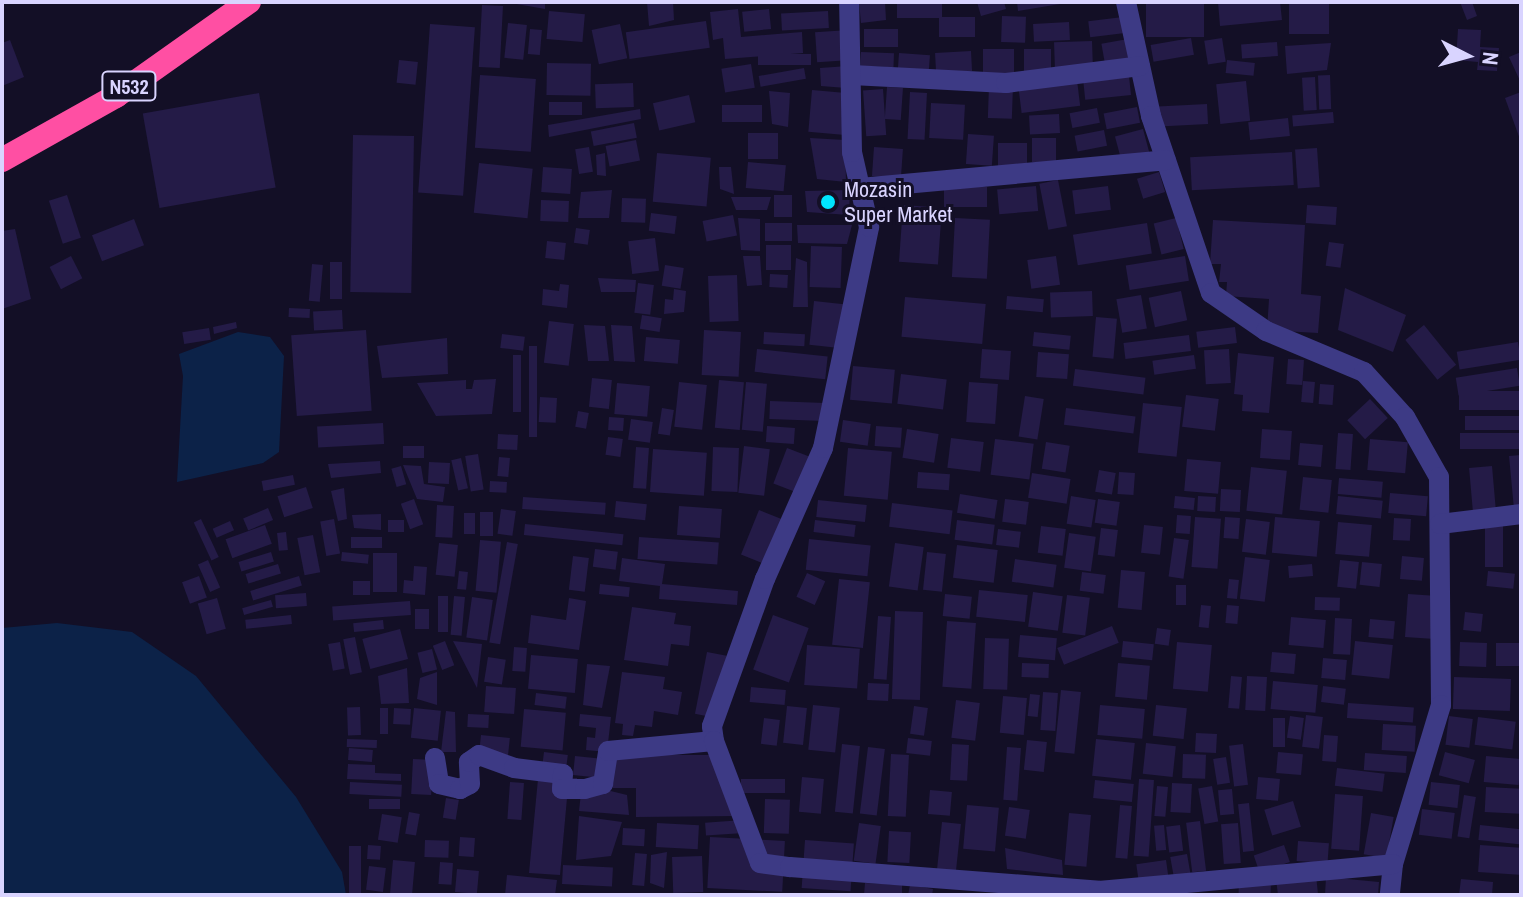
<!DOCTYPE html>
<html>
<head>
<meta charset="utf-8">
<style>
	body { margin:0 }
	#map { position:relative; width:1523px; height:897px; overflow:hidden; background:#130f26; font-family:"Archivo Narrow",sans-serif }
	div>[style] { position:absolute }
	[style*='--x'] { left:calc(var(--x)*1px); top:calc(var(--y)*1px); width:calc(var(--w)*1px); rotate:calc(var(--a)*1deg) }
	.water>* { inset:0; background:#0c2248 }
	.building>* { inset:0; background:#241b47; transform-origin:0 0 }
	.street>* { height:20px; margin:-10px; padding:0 10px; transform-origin:10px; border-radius:10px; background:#3d3a85 }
	.highway>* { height:24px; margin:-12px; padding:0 12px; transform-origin:12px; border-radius:12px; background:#ff4fa3 }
	.dots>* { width:22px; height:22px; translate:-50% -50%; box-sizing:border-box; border:4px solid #130f26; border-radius:50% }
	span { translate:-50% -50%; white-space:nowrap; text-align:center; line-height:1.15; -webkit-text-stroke:6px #130f26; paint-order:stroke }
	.shield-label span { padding:2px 6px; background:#130f26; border:2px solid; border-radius:6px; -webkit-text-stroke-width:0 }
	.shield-label { font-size:20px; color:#d9d4ff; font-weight:700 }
	.poi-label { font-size:22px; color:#d9d4ff }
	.left { translate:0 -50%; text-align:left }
	.frame { position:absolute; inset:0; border:4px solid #d9d4ff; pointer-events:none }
	.north { position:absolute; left:1427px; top:16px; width:80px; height:80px; -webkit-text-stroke:6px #130f26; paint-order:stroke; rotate:96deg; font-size:22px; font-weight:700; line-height:32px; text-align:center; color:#d9d4ff }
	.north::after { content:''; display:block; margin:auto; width:28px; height:36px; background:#d9d4ff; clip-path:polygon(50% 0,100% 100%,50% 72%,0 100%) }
</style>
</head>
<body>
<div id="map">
	<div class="water">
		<div style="clip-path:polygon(238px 332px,270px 337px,284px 356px,279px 452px,263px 463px,177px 482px,183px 376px,179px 354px)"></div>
		<div style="clip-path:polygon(57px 623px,132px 632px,196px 676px,296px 797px,342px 872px,346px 895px,2px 895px,2px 628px)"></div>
	</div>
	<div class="building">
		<div style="clip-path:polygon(505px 2px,545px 2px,545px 9px)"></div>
		<div style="clip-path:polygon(647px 2px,673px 2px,674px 20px,649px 26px)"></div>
		<div style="clip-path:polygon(859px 2px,885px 2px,886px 20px,861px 23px)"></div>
		<div style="left:897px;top:2px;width:45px;height:16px"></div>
		<div style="clip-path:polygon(977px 2px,1004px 2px,1006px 9px,981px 16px)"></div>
		<div style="clip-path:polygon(1017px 2px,1060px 2px,1060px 4px,1018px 11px)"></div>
		<div style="left:1146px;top:2px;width:58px;height:35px"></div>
		<div style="clip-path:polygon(1218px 2px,1280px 2px,1282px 20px,1220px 26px)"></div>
		<div style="left:1289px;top:2px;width:40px;height:32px"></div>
		<div style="clip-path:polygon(1460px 2px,1472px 2px,1477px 16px,1467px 20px)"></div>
		<div style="left:482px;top:5px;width:21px;height:62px;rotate:3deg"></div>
		<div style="clip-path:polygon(738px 9px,741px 37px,802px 32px,803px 53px,725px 59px,723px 38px,713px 40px,710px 12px)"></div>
		<div style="left:769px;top:9px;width:20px;height:27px;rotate:84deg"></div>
		<div style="left:549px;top:11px;width:36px;height:28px;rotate:5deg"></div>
		<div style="left:828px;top:11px;width:17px;height:47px;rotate:87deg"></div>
		<div style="left:1002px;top:16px;width:24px;height:26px;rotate:2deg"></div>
		<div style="left:975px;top:17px;width:20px;height:36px;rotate:90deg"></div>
		<div style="left:1123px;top:17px;width:16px;height:35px;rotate:83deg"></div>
		<div style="left:706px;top:21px;width:27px;height:81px;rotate:82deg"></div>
		<div style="left:1069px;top:22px;width:18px;height:36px;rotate:87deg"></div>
		<div style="left:508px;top:23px;width:19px;height:35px;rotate:6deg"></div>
		<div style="left:430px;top:24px;width:45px;height:169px;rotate:4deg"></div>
		<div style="left:620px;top:24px;width:35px;height:29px;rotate:78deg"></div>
		<div style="left:530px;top:29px;width:12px;height:25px;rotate:5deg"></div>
		<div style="left:864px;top:29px;width:34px;height:18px"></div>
		<div style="clip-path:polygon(1458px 29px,1481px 30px,1480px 47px,1499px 48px,1497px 71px,1477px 70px,1478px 62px,1456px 60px)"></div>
		<div style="left:849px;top:30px;width:30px;height:34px;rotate:86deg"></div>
		<div style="left:1191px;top:38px;width:17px;height:41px;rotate:80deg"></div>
		<div style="left:1222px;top:38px;width:24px;height:18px;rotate:81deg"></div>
		<div style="left:1128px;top:39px;width:23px;height:27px;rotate:80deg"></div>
		<div style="clip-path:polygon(10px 40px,24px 77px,2px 86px,2px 43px)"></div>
		<div style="left:1092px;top:41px;width:26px;height:38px;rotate:88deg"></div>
		<div style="left:1277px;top:42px;width:14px;height:36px;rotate:86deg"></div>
		<div style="clip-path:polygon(1331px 43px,1327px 70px,1287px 74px,1285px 46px)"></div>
		<div style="left:983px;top:49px;width:31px;height:31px"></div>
		<div style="left:1024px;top:49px;width:27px;height:28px"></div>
		<div style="left:971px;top:51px;width:20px;height:36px;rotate:87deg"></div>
		<div style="left:861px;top:52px;width:33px;height:14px;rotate:2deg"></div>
		<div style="clip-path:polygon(1521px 52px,1521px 83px,1509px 57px)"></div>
		<div style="left:899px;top:53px;width:31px;height:15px;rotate:4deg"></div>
		<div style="left:811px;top:54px;width:11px;height:53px;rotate:90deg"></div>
		<div style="left:399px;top:60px;width:19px;height:23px;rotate:6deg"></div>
		<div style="left:1227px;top:60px;width:28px;height:13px;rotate:6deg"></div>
		<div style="left:547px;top:63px;width:44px;height:32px;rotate:1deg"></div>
		<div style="left:751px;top:64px;width:24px;height:30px;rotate:81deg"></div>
		<div style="clip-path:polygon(848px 66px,846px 88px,821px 86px,820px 68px)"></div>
		<div style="left:804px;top:68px;width:11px;height:46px;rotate:80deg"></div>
		<div style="left:480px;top:75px;width:56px;height:73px;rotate:4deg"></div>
		<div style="left:1330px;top:75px;width:34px;height:12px;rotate:88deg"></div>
		<div style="left:1129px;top:76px;width:19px;height:46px;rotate:84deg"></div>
		<div style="left:1315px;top:77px;width:33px;height:13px;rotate:87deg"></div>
		<div style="left:1077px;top:80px;width:26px;height:59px;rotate:83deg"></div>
		<div style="left:1246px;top:81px;width:40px;height:30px;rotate:84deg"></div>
		<div style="left:633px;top:83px;width:24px;height:38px;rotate:88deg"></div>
		<div style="left:989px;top:85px;width:24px;height:33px;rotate:2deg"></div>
		<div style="left:887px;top:87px;width:16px;height:32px;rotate:4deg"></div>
		<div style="left:883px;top:89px;width:46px;height:20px;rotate:86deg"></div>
		<div style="left:812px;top:90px;width:34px;height:42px;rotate:5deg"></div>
		<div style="clip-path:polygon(769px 91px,790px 93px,788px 127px,772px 124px)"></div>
		<div style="left:910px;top:92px;width:17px;height:47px;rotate:3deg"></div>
		<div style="clip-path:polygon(1521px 92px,1521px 142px,1505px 98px)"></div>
		<div style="left:259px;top:93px;width:96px;height:118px;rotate:80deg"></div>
		<div style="left:689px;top:95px;width:28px;height:37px;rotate:77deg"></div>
		<div style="left:582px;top:102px;width:13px;height:33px;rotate:90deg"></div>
		<div style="left:931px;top:103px;width:34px;height:35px;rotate:3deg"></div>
		<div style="left:1207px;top:104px;width:20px;height:49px;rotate:87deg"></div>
		<div style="left:722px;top:105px;width:40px;height:17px"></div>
		<div style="left:1137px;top:107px;width:16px;height:34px;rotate:79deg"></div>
		<div style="left:1097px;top:108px;width:15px;height:28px;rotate:79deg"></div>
		<div style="clip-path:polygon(640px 109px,641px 119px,549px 137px,548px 125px)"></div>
		<div style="left:1333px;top:112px;width:11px;height:41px;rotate:85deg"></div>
		<div style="left:1059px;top:114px;width:19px;height:30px;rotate:87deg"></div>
		<div style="left:1288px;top:118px;width:18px;height:40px;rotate:84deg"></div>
		<div style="left:634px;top:123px;width:15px;height:44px;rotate:79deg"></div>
		<div style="left:1143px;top:129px;width:24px;height:29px;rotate:75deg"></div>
		<div style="left:1104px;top:130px;width:16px;height:30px;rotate:79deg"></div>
		<div style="left:748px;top:133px;width:30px;height:26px"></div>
		<div style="left:968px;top:134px;width:26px;height:30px;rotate:4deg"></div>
		<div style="left:353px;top:135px;width:61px;height:157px;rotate:1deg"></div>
		<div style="clip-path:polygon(810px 138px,845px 140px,846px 182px,817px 179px)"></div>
		<div style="left:1032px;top:138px;width:24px;height:24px"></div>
		<div style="left:636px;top:140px;width:21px;height:31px;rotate:79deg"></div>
		<div style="left:998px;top:143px;width:29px;height:24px"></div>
		<div style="left:589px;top:147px;width:25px;height:14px;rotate:81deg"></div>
		<div style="left:874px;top:147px;width:29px;height:29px;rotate:4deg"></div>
		<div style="left:1317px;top:148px;width:39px;height:22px;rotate:86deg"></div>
		<div style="left:1292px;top:152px;width:33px;height:102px;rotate:87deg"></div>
		<div style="clip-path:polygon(605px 153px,606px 176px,597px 175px,596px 155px)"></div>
		<div style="left:657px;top:153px;width:54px;height:49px;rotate:5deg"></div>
		<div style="left:748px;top:162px;width:38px;height:26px;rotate:5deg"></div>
		<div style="left:479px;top:163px;width:54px;height:50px;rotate:6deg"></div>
		<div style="left:543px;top:167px;width:29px;height:25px;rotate:4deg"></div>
		<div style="clip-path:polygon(719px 167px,731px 167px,734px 194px,720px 189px)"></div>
		<div style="left:1159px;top:172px;width:21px;height:23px;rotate:73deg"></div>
		<div style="left:1058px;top:180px;width:47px;height:19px;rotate:79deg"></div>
		<div style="left:1036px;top:186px;width:25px;height:39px;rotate:85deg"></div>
		<div style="left:1108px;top:186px;width:24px;height:36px;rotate:83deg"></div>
		<div style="left:944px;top:187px;width:43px;height:20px"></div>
		<div style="clip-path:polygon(612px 190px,609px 218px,578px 218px,581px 192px)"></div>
		<div style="clip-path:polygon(850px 190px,849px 215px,807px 212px,805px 191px)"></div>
		<div style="left:67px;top:195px;width:45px;height:19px;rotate:72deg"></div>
		<div style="left:774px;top:195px;width:18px;height:22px"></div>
		<div style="clip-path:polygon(731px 197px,771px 197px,767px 210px,736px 210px)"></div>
		<div style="left:622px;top:198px;width:24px;height:24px;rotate:2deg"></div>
		<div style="left:541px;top:200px;width:28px;height:21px;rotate:2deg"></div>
		<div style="left:903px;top:205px;width:39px;height:57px;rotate:4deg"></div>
		<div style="left:1307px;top:205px;width:30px;height:18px;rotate:4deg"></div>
		<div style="left:651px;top:213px;width:26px;height:18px;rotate:7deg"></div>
		<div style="left:733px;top:215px;width:21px;height:31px;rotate:79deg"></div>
		<div style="clip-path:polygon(738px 218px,760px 219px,760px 251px,741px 250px)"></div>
		<div style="left:955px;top:218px;width:35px;height:59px;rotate:3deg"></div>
		<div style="left:1176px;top:218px;width:32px;height:23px;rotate:76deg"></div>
		<div style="left:134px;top:219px;width:28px;height:45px;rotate:69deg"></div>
		<div style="clip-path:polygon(1213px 220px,1305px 225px,1301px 294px,1321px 296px,1318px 333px,1267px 330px,1269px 299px,1226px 296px,1227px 282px,1219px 282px,1221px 264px,1210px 264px)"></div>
		<div style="left:765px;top:223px;width:27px;height:18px"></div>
		<div style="left:1147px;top:223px;width:31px;height:75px;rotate:81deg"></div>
		<div style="clip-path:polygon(797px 225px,852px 225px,847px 244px,798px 243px)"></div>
		<div style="left:576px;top:228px;width:14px;height:15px;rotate:8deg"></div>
		<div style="clip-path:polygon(15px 229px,31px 299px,2px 309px,2px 231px)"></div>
		<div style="left:655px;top:238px;width:33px;height:27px;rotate:83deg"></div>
		<div style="left:547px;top:241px;width:19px;height:17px;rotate:6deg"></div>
		<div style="left:1329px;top:242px;width:15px;height:24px;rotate:8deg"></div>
		<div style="left:766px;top:245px;width:25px;height:25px"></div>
		<div style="left:811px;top:246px;width:31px;height:41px;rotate:2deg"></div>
		<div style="left:71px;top:256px;width:25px;height:24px;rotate:63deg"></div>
		<div style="clip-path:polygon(743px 256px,760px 256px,762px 285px,747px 286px)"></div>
		<div style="left:1056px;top:256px;width:29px;height:29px;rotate:82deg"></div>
		<div style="left:1185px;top:256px;width:25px;height:60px;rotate:81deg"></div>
		<div style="clip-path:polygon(796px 258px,807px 262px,808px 307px,793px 307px)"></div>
		<div style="left:330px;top:262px;width:12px;height:37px"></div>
		<div style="left:312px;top:264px;width:11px;height:37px;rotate:5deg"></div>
		<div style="left:665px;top:265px;width:19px;height:21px;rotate:9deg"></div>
		<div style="left:770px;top:274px;width:18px;height:13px;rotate:3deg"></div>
		<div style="left:737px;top:275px;width:46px;height:29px;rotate:88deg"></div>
		<div style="clip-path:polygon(598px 278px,636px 280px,635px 292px,601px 292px)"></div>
		<div style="left:638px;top:283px;width:16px;height:30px;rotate:7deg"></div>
		<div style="clip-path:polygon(560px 284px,569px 285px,567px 308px,542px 305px,543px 289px,559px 291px)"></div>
		<div style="clip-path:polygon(1345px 288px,1406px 315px,1393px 352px,1338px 330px)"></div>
		<div style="clip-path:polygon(674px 289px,686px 291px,684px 312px,664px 314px,665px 299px,673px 300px)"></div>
		<div style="left:1092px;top:291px;width:25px;height:42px;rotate:88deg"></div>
		<div style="left:1181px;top:291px;width:30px;height:33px;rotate:78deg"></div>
		<div style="left:1141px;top:295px;width:34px;height:25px;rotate:80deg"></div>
		<div style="left:1007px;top:296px;width:37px;height:13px;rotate:5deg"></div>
		<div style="left:905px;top:297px;width:81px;height:40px;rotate:5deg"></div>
		<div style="left:814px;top:301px;width:30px;height:44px;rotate:6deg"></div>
		<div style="left:289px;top:308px;width:21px;height:9px;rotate:3deg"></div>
		<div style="left:342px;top:310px;width:19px;height:29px;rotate:87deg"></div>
		<div style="left:642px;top:315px;width:20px;height:14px;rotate:9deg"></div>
		<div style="left:1096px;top:317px;width:21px;height:40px;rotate:5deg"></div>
		<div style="left:549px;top:321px;width:25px;height:42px;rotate:7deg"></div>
		<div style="clip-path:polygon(236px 322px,237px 328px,214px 334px,213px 327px)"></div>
		<div style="clip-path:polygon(584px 325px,605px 326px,609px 361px,588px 361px)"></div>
		<div style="clip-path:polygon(611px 325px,632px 326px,635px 362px,614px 361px)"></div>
		<div style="left:1424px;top:325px;width:51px;height:24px;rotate:51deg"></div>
		<div style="left:1235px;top:327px;width:16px;height:39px;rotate:83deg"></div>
		<div style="left:209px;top:328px;width:12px;height:27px;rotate:81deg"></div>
		<div style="left:366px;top:330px;width:81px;height:75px;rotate:86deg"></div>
		<div style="left:704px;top:330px;width:37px;height:45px;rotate:3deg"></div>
		<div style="left:764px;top:332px;width:41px;height:12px;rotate:3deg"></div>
		<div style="left:1034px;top:332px;width:37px;height:14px;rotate:6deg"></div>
		<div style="left:502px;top:334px;width:23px;height:14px;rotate:7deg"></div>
		<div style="left:1189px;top:335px;width:16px;height:66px;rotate:83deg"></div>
		<div style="left:646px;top:337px;width:34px;height:24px;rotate:5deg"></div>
		<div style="clip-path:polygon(447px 338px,448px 374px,382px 378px,377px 346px)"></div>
		<div style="left:1518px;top:342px;width:18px;height:62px;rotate:81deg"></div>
		<div style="left:529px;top:346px;width:8px;height:91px"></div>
		<div style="left:757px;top:349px;width:71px;height:23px;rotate:6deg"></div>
		<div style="left:982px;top:349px;width:29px;height:29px;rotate:4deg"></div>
		<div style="left:1229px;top:349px;width:34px;height:25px;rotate:87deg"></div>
		<div style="left:1038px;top:352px;width:31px;height:25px;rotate:4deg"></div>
		<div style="clip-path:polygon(1238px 353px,1274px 357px,1269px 413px,1242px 411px,1243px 395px,1234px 394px)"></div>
		<div style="left:513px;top:355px;width:8px;height:57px"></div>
		<div style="left:1194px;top:355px;width:14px;height:42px;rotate:82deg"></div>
		<div style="left:1288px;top:359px;width:16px;height:25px;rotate:4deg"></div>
		<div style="left:853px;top:366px;width:42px;height:34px;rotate:5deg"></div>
		<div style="left:1517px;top:368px;width:18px;height:62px;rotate:81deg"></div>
		<div style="left:1075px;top:369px;width:71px;height:17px;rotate:7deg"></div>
		<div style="left:901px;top:374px;width:46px;height:30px;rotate:7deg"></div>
		<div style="left:592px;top:378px;width:20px;height:29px;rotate:6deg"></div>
		<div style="clip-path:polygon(496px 379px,492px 414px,436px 416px,417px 383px,466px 380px,466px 389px,472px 389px,474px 380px)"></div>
		<div style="left:719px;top:380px;width:25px;height:48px;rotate:5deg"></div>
		<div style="left:1303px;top:381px;width:12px;height:21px;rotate:5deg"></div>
		<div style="left:679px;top:382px;width:28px;height:45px;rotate:6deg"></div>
		<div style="left:746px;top:382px;width:21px;height:48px;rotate:5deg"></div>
		<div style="left:969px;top:382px;width:29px;height:40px;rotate:4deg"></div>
		<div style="left:617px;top:383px;width:33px;height:31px;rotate:5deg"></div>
		<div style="left:1320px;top:384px;width:14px;height:20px;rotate:4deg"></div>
		<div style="left:1521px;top:391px;width:19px;height:62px;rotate:90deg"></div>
		<div style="left:1186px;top:395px;width:33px;height:32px;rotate:7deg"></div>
		<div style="left:1025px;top:396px;width:19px;height:41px;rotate:9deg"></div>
		<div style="left:540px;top:397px;width:17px;height:25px;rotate:3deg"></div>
		<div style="left:1370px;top:399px;width:26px;height:31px;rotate:47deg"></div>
		<div style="left:770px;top:401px;width:55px;height:18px;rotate:2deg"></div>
		<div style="left:1143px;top:403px;width:39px;height:50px;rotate:6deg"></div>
		<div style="left:662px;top:408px;width:12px;height:26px;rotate:9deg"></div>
		<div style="left:1066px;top:408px;width:70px;height:17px;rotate:7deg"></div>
		<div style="left:578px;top:411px;width:11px;height:16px;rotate:10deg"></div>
		<div style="left:1521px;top:416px;width:14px;height:56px;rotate:90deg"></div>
		<div style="left:609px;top:417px;width:15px;height:13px;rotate:4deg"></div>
		<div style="left:631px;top:419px;width:22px;height:21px;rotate:8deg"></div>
		<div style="left:843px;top:420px;width:28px;height:22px;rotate:8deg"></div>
		<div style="left:383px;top:423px;width:21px;height:66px;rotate:87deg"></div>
		<div style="left:767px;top:426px;width:28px;height:16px;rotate:4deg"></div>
		<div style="left:876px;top:426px;width:26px;height:20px;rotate:4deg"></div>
		<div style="left:907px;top:429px;width:32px;height:29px;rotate:9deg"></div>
		<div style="left:1262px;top:429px;width:30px;height:29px;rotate:4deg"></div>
		<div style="left:1338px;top:433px;width:15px;height:36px;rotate:4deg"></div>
		<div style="left:1521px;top:433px;width:16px;height:61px;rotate:90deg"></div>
		<div style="left:498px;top:434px;width:20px;height:15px;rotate:3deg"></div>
		<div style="left:608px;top:437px;width:15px;height:18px;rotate:8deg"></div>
		<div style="left:951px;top:438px;width:33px;height:30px;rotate:7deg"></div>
		<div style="left:995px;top:439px;width:39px;height:36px;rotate:7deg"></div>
		<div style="left:1370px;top:439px;width:38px;height:31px;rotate:5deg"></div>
		<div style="left:1046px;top:442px;width:24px;height:27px;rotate:9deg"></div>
		<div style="left:1300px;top:443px;width:23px;height:22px;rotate:5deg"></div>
		<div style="left:403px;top:446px;width:21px;height:12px"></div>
		<div style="left:744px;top:446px;width:26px;height:47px;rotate:7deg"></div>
		<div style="left:636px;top:447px;width:13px;height:41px;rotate:4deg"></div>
		<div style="left:713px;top:447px;width:26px;height:44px;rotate:2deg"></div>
		<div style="left:787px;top:448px;width:28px;height:38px;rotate:21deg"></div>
		<div style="left:848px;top:448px;width:44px;height:48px;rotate:5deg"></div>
		<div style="left:653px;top:449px;width:54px;height:43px;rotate:4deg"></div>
		<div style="left:478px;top:454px;width:36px;height:13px;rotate:81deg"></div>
		<div style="clip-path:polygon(1521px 455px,1521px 509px,1514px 509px,1509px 456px)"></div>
		<div style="left:499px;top:457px;width:11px;height:19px;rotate:5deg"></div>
		<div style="left:461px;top:458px;width:31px;height:10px;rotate:77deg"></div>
		<div style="left:1187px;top:459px;width:34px;height:32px;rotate:5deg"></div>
		<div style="clip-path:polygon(380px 461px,381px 473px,331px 478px,328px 464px)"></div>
		<div style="left:429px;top:462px;width:21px;height:21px;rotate:3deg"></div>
		<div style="clip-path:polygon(403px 465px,421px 466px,424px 484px,445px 487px,443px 502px,417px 499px)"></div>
		<div style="left:401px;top:466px;width:19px;height:10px;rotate:74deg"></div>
		<div style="left:1492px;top:466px;width:47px;height:23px;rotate:85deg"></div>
		<div style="left:1251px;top:467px;width:36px;height:44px;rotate:6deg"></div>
		<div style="left:1099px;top:470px;width:17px;height:22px;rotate:10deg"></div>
		<div style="left:918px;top:472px;width:32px;height:16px;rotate:4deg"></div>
		<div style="left:1119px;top:472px;width:16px;height:22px;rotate:4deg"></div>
		<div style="left:1032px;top:473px;width:39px;height:25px;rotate:9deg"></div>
		<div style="left:293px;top:475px;width:10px;height:32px;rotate:79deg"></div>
		<div style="left:1303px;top:477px;width:29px;height:33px;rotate:6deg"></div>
		<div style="left:1339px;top:478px;width:44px;height:16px;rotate:5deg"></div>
		<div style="left:490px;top:481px;width:17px;height:11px;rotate:3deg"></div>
		<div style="left:306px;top:487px;width:22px;height:30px;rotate:72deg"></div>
		<div style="clip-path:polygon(344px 488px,347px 519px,338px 521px,331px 491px)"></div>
		<div style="left:1221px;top:489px;width:20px;height:22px;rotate:3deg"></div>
		<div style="left:1390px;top:493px;width:38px;height:20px;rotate:5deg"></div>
		<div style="left:960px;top:494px;width:38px;height:19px;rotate:9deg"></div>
		<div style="left:1071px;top:496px;width:25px;height:28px;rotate:9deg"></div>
		<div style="left:1175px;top:496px;width:20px;height:12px;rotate:6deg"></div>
		<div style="left:1198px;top:496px;width:18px;height:15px;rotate:3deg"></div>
		<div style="left:1338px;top:496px;width:45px;height:18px;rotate:6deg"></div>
		<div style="left:523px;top:497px;width:83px;height:12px;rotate:4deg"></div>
		<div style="left:414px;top:499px;width:27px;height:14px;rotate:70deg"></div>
		<div style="left:1005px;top:499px;width:24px;height:23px;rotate:7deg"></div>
		<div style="left:1098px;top:499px;width:22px;height:24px;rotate:8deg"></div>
		<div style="left:818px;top:500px;width:49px;height:17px;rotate:6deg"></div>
		<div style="left:616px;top:501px;width:31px;height:16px;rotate:6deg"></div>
		<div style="left:892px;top:503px;width:61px;height:24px;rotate:7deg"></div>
		<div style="left:437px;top:505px;width:17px;height:32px;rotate:3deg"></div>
		<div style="left:679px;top:506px;width:43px;height:29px;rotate:4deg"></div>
		<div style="left:268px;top:508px;width:13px;height:27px;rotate:67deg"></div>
		<div style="left:501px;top:509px;width:15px;height:25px;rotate:8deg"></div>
		<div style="left:759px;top:510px;width:31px;height:48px;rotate:22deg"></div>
		<div style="left:480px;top:512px;width:13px;height:24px"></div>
		<div style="left:464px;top:513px;width:11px;height:21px"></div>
		<div style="clip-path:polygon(381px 514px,381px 530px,354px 528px,352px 515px)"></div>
		<div style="left:1177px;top:515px;width:14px;height:18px;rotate:4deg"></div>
		<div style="left:1195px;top:517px;width:26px;height:50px;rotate:4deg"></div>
		<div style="left:1225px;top:517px;width:15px;height:21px;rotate:4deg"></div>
		<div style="left:1275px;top:517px;width:45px;height:36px;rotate:5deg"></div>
		<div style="left:1394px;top:518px;width:17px;height:22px;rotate:3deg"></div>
		<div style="left:201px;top:519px;width:42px;height:8px;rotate:65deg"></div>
		<div style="left:334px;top:519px;width:35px;height:14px;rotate:80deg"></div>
		<div style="left:1246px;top:519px;width:24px;height:33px;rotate:7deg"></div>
		<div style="left:404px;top:520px;width:12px;height:16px;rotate:90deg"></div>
		<div style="left:815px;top:520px;width:41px;height:12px;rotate:7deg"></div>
		<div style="left:957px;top:520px;width:38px;height:20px;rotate:7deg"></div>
		<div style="left:230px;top:521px;width:10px;height:19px;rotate:66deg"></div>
		<div style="left:1338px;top:522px;width:34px;height:32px;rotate:5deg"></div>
		<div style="left:525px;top:524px;width:99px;height:11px;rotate:6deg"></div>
		<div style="left:265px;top:525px;width:20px;height:42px;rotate:70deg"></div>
		<div style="left:1144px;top:525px;width:19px;height:28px;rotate:6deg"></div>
		<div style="left:1041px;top:526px;width:25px;height:27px;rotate:7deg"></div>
		<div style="left:1485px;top:526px;width:18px;height:41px"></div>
		<div style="left:1101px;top:528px;width:17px;height:27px;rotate:7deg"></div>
		<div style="left:998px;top:529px;width:23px;height:16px;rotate:7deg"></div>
		<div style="left:286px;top:532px;width:18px;height:9px;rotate:84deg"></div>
		<div style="left:1069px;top:533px;width:27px;height:35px;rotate:8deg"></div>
		<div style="left:313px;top:535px;width:38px;height:16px;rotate:79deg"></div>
		<div style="left:351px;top:537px;width:31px;height:11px"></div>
		<div style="left:639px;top:537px;width:80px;height:22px;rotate:4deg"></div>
		<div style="left:1174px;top:538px;width:15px;height:39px;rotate:8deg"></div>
		<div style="left:809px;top:539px;width:62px;height:31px;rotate:6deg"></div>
		<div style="left:480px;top:540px;width:21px;height:51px;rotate:5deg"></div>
		<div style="left:507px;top:542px;width:11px;height:102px;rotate:10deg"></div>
		<div style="left:439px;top:543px;width:19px;height:32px;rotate:6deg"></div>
		<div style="left:895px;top:543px;width:29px;height:44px;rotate:8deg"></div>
		<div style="left:957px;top:545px;width:41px;height:33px;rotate:7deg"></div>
		<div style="left:595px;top:549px;width:23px;height:18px;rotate:7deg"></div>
		<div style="left:271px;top:552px;width:10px;height:34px;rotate:73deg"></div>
		<div style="left:342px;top:552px;width:27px;height:9px;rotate:6deg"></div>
		<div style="left:927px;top:552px;width:19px;height:38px;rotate:6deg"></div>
		<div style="left:373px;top:553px;width:24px;height:39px"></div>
		<div style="left:573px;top:556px;width:16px;height:34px;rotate:7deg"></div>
		<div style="left:1402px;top:556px;width:22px;height:23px;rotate:5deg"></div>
		<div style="left:1245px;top:557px;width:25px;height:42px;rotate:7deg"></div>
		<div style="clip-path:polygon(622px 558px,665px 564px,662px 584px,738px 591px,737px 605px,659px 599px,660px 586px,619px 581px)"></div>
		<div style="left:1015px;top:559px;width:42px;height:23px;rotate:8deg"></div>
		<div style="left:208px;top:560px;width:30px;height:11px;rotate:66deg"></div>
		<div style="left:1340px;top:560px;width:19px;height:27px;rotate:6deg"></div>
		<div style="left:1362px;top:562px;width:20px;height:23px;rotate:6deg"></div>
		<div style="left:278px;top:564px;width:10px;height:34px;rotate:73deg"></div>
		<div style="left:1312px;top:564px;width:12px;height:24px;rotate:85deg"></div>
		<div style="clip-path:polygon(414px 566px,427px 567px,425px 595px,403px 593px,404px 580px,413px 581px)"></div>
		<div style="left:1121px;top:570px;width:24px;height:38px;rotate:5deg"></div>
		<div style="left:459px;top:571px;width:9px;height:18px;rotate:6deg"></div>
		<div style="left:1488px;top:571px;width:27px;height:15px;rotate:6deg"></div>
		<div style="left:1082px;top:572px;width:24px;height:19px;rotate:7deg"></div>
		<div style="left:807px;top:573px;width:20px;height:26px;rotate:24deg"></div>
		<div style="left:199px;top:576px;width:23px;height:18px;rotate:70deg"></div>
		<div style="left:299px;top:576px;width:10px;height:51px;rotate:73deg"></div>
		<div style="left:839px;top:579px;width:31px;height:66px;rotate:6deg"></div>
		<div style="left:1229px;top:579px;width:10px;height:19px;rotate:6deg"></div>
		<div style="left:353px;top:581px;width:17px;height:14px"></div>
		<div style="left:600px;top:584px;width:30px;height:10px;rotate:6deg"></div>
		<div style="left:1176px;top:585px;width:10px;height:20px"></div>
		<div style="left:979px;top:590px;width:49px;height:27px;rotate:6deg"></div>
		<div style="left:1033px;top:592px;width:30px;height:35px;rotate:8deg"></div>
		<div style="left:306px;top:593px;width:13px;height:31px;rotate:86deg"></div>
		<div style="left:945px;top:594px;width:27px;height:22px;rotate:6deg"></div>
		<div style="left:1408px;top:594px;width:26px;height:43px;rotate:4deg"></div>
		<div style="left:1067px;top:595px;width:23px;height:38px;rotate:7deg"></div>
		<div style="left:438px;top:596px;width:10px;height:36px"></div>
		<div style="left:454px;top:596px;width:11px;height:39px;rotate:5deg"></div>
		<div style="left:472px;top:597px;width:21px;height:41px;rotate:8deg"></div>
		<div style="left:1315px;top:597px;width:25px;height:13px;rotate:2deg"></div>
		<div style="left:217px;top:598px;width:32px;height:20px;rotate:74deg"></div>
		<div style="clip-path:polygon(569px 598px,586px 601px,579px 650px,528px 643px,531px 615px,566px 620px)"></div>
		<div style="left:271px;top:600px;width:7px;height:30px;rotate:74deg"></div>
		<div style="left:410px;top:601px;width:14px;height:78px;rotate:86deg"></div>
		<div style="left:1201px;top:605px;width:10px;height:22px;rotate:6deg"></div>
		<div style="left:1227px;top:605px;width:12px;height:18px;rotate:5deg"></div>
		<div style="clip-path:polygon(632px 607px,676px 613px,674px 624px,691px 626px,689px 646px,671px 644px,668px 666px,624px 660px)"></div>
		<div style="left:415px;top:609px;width:14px;height:20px"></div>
		<div style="left:895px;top:611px;width:28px;height:88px;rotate:2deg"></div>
		<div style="left:1465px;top:612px;width:18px;height:18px;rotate:6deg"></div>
		<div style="left:291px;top:615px;width:9px;height:46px;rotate:84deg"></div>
		<div style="left:773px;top:615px;width:38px;height:58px;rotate:20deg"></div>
		<div style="left:878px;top:616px;width:13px;height:63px;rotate:4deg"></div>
		<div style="left:1291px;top:617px;width:35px;height:28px;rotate:5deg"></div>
		<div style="left:1335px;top:618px;width:17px;height:36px;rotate:3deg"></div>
		<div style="left:1370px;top:619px;width:25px;height:18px;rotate:5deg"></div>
		<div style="left:383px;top:620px;width:9px;height:30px;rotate:84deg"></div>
		<div style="left:947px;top:621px;width:29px;height:66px;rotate:4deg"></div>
		<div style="left:1112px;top:626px;width:18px;height:59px;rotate:68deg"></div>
		<div style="left:1157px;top:628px;width:14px;height:16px;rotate:8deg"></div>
		<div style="left:400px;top:629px;width:31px;height:39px;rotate:75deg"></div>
		<div style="left:1020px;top:635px;width:37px;height:22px;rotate:5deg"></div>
		<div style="left:355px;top:637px;width:36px;height:12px;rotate:79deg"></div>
		<div style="left:985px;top:638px;width:24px;height:51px;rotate:2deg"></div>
		<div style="left:445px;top:641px;width:26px;height:13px;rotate:69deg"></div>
		<div style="clip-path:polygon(453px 641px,482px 644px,477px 688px)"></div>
		<div style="left:1123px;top:641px;width:31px;height:16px;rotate:6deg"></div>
		<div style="left:1355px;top:641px;width:38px;height:34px;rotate:6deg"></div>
		<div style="left:340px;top:642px;width:27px;height:12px;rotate:80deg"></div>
		<div style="left:1177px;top:642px;width:35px;height:47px;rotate:5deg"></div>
		<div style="left:1460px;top:642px;width:27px;height:24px;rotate:2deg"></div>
		<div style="left:1496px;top:643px;width:25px;height:23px"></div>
		<div style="left:807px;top:645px;width:53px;height:40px;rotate:4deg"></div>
		<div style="left:514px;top:647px;width:13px;height:24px;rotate:4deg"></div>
		<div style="left:432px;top:649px;width:21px;height:15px;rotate:76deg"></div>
		<div style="left:707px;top:652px;width:20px;height:63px;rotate:11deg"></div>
		<div style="left:1272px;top:652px;width:24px;height:20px;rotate:5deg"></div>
		<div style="left:531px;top:655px;width:47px;height:34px;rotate:5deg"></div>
		<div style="left:488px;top:657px;width:18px;height:25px;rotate:9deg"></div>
		<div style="left:1323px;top:658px;width:24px;height:20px;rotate:5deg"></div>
		<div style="left:1022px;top:663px;width:27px;height:14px;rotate:2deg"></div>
		<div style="left:1118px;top:663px;width:32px;height:34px;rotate:5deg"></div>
		<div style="clip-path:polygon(587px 664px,610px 666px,602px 708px,583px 705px)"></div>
		<div style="clip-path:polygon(407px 668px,409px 703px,381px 704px,378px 676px)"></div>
		<div style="clip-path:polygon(437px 672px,437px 705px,417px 699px,420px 678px)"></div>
		<div style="clip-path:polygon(622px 672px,665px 677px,663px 689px,682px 692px,678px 715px,654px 711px,652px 727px,635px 725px,633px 736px,622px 735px,623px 724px,615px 723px)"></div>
		<div style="left:1231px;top:676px;width:11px;height:32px;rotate:5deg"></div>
		<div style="left:1247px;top:676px;width:20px;height:34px;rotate:3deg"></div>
		<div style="left:1454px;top:677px;width:57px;height:32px;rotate:2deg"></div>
		<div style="left:1273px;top:681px;width:45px;height:28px;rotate:5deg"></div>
		<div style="left:868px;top:683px;width:21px;height:17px;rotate:3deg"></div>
		<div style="left:486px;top:686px;width:30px;height:26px;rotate:4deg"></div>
		<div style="left:1323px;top:686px;width:23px;height:16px;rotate:7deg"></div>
		<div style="left:751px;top:687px;width:35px;height:15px;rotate:5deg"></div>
		<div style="left:1061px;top:690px;width:20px;height:62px;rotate:6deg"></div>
		<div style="left:1043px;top:692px;width:15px;height:38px;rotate:4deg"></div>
		<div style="left:536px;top:693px;width:31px;height:12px;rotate:7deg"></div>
		<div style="left:1030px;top:694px;width:10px;height:22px;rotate:6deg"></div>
		<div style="left:1003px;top:696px;width:24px;height:37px;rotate:5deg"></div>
		<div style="left:956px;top:700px;width:24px;height:38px;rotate:7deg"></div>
		<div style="left:1348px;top:703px;width:66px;height:15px;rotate:4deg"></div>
		<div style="left:813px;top:705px;width:27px;height:45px;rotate:6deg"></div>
		<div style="left:1100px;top:705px;width:45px;height:30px;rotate:5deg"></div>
		<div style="left:1156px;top:705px;width:31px;height:31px;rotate:6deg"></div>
		<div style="left:787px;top:706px;width:20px;height:37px;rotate:6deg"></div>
		<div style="left:914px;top:706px;width:14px;height:28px;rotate:8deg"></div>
		<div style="left:360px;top:707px;width:28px;height:13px;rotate:88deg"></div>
		<div style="left:380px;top:708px;width:8px;height:26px"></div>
		<div style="left:394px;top:708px;width:17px;height:16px;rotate:3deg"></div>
		<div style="left:414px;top:708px;width:27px;height:30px;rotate:6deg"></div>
		<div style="left:524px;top:709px;width:42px;height:38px;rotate:5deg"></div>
		<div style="clip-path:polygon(446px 711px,455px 712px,456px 752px,441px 752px)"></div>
		<div style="left:468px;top:714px;width:21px;height:13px;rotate:3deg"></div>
		<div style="clip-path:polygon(580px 714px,611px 717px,607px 752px,586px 750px,587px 737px,595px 738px,596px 728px,579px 726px)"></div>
		<div style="left:1306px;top:715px;width:17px;height:32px;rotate:7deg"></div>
		<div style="left:1290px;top:716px;width:14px;height:22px;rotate:8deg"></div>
		<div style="left:1449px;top:716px;width:24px;height:29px;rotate:7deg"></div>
		<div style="left:1478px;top:717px;width:38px;height:28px;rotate:7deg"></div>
		<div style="left:764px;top:718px;width:16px;height:26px;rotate:7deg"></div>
		<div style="left:1273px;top:718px;width:12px;height:29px"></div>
		<div style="left:1383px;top:724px;width:33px;height:26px;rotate:3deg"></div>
		<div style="left:1196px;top:733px;width:21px;height:19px;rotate:3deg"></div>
		<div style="left:481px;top:735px;width:29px;height:28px;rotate:6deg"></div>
		<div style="left:1324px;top:735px;width:14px;height:26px;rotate:4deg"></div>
		<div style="left:908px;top:738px;width:24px;height:15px;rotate:7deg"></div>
		<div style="left:347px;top:739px;width:30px;height:8px;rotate:2deg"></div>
		<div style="left:1096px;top:739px;width:39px;height:37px;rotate:6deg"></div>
		<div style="left:1027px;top:740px;width:20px;height:30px;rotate:6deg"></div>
		<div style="left:1146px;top:743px;width:30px;height:31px;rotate:6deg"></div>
		<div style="left:842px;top:744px;width:18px;height:68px;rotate:6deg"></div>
		<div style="left:952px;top:744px;width:17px;height:36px;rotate:3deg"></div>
		<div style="left:1243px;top:744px;width:41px;height:14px;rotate:83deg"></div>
		<div style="left:868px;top:747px;width:17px;height:67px;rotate:7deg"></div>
		<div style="left:1007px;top:747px;width:14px;height:53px;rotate:4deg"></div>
		<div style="left:349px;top:748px;width:24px;height:12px;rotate:5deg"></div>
		<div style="left:544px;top:752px;width:24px;height:19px;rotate:7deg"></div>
		<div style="left:1278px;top:752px;width:25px;height:21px;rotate:5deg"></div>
		<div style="left:1445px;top:752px;width:31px;height:24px;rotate:15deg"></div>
		<div style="left:1365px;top:753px;width:42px;height:17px;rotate:4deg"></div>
		<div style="left:891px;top:754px;width:18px;height:62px;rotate:3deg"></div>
		<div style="left:1183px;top:754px;width:23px;height:24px;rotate:2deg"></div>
		<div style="clip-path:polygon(613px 755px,716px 755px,737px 816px,636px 817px,636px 788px,613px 788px)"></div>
		<div style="left:575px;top:756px;width:29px;height:19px;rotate:6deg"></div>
		<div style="left:1486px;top:756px;width:35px;height:26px;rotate:5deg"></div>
		<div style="left:1226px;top:757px;width:26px;height:13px;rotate:81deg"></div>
		<div style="left:413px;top:759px;width:20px;height:35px;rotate:3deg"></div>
		<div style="clip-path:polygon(348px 764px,375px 765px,375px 773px,401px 774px,401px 781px,347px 779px)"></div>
		<div style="left:1337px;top:768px;width:48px;height:18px;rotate:7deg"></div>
		<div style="left:802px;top:777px;width:22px;height:35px;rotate:5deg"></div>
		<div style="left:1258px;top:777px;width:22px;height:22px;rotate:5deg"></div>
		<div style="clip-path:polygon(577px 778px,576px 787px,568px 787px,560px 875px,529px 873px,538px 779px)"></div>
		<div style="left:741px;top:779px;width:44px;height:14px"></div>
		<div style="left:1139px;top:779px;width:15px;height:77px;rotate:4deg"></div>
		<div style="left:1095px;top:780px;width:39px;height:18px;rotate:6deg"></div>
		<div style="left:350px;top:782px;width:52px;height:12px;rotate:3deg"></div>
		<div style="left:510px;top:782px;width:14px;height:37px;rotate:4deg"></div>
		<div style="left:1431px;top:782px;width:29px;height:23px;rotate:6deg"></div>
		<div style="left:1172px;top:783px;width:20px;height:29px;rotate:3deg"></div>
		<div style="clip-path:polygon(582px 784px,627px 795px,629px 815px,579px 811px)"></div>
		<div style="left:1157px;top:786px;width:11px;height:30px;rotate:5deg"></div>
		<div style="left:1212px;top:786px;width:36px;height:14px;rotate:80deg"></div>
		<div style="left:1486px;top:787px;width:35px;height:25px;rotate:3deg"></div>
		<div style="left:1232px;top:789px;width:25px;height:14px;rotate:85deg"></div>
		<div style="left:930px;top:790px;width:22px;height:24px;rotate:5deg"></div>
		<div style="left:1335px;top:794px;width:28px;height:55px;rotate:4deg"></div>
		<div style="left:1464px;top:795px;width:12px;height:42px;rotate:9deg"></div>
		<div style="left:446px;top:798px;width:13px;height:20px;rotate:9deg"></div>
		<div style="left:400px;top:799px;width:10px;height:31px;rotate:90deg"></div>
		<div style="left:765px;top:799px;width:25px;height:34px;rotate:2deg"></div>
		<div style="left:1293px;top:801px;width:27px;height:30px;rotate:73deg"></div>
		<div style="left:1249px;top:803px;width:48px;height:11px;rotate:84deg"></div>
		<div style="left:967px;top:805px;width:32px;height:44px;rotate:5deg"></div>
		<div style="left:1120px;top:805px;width:12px;height:53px;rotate:5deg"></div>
		<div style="left:1009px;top:807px;width:21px;height:29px;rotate:8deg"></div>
		<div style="left:1422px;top:809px;width:33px;height:26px;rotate:7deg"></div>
		<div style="left:409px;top:812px;width:11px;height:22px;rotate:10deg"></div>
		<div style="left:1069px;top:813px;width:22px;height:52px;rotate:5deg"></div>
		<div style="left:1371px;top:813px;width:23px;height:42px;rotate:10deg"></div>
		<div style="left:382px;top:814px;width:20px;height:26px;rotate:9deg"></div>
		<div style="clip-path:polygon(579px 816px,622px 822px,611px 856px,576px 860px)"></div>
		<div style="left:743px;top:820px;width:13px;height:38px;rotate:86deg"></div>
		<div style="left:1200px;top:821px;width:50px;height:14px;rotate:83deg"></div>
		<div style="left:942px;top:822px;width:19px;height:52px;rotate:6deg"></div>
		<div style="left:657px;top:823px;width:42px;height:24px;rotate:3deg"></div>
		<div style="left:859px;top:823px;width:22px;height:38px;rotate:8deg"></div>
		<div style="left:1238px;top:823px;width:40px;height:17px;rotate:86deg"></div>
		<div style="left:1164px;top:825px;width:25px;height:10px;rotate:85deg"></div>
		<div style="left:1180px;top:825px;width:26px;height:14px;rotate:83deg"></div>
		<div style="left:1480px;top:825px;width:41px;height:15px;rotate:6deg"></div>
		<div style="left:623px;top:828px;width:22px;height:17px;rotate:3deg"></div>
		<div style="left:889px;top:831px;width:22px;height:31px;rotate:3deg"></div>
		<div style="left:460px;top:837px;width:15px;height:19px;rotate:4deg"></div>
		<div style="left:710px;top:837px;width:75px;height:51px;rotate:3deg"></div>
		<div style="left:425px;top:840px;width:24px;height:17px;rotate:2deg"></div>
		<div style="left:805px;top:840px;width:49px;height:48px;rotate:4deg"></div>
		<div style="left:1298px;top:841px;width:31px;height:20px;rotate:4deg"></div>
		<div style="left:368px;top:845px;width:13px;height:14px;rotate:4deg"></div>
		<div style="left:1284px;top:845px;width:18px;height:32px;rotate:71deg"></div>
		<div style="left:1480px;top:845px;width:41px;height:27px;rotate:4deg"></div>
		<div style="left:349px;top:846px;width:12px;height:49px"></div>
		<div style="clip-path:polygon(1005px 848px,1062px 860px,1063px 875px,1007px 869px)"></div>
		<div style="clip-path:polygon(667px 852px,664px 888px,650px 883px,651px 855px)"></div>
		<div style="left:635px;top:853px;width:12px;height:32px;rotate:5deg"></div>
		<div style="left:1187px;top:854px;width:22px;height:17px;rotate:80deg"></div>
		<div style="left:702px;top:856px;width:36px;height:30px;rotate:88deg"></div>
		<div style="left:393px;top:860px;width:22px;height:35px;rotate:5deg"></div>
		<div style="left:1166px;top:860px;width:21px;height:30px;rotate:82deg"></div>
		<div style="left:440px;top:862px;width:13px;height:22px;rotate:4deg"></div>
		<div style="left:563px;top:865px;width:50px;height:19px;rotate:3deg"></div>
		<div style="left:369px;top:866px;width:17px;height:24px;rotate:7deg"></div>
		<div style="left:457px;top:869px;width:22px;height:23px;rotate:5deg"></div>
		<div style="clip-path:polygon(507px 875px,557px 880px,555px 895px,505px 895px)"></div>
		<div style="clip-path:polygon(1316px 875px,1318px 894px,1278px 895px,1276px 879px)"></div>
		<div style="clip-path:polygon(1326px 877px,1379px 882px,1378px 895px,1325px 895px)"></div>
		<div style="clip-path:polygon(1461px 879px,1493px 882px,1492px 895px,1459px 895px)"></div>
		<div style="left:1239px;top:881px;width:32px;height:14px;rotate:2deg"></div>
		<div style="clip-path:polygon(865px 883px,902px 885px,902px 895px,864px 895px)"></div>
		<div style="clip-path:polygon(910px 885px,933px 889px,932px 895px,908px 895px)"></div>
	</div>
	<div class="street">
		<div style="--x:1126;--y:2;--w:117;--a:77.6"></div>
		<div style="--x:1151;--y:116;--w:187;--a:71.3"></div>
		<div style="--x:1211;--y:293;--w:67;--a:34.6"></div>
		<div style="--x:1266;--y:331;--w:106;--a:22.7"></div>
		<div style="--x:1364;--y:372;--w:61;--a:47.7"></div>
		<div style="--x:1405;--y:417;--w:69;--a:60.5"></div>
		<div style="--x:1439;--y:477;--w:228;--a:89.5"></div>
		<div style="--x:1441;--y:705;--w:166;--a:106.8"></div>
		<div style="--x:1393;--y:864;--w:31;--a:96"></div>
		<div style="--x:852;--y:75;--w:154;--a:3"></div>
		<div style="--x:1006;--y:83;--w:135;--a:-7.2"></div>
		<div style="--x:860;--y:188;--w:307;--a:-5.2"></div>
		<div style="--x:1440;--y:524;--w:82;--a:-7"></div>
		<div style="--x:714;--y:741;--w:15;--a:-98"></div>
		<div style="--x:712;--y:726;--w:156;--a:-70.2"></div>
		<div style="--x:765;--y:579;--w:143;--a:-66.1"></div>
		<div style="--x:823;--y:448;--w:226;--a:-78.2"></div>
		<div style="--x:869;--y:227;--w:77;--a:-102.8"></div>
		<div style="--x:852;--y:152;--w:150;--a:-91.1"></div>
		<div style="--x:435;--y:758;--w:26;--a:81"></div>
		<div style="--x:439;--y:784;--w:22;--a:13"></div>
		<div style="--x:460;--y:789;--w:11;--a:-27"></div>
		<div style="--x:470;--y:784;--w:22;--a:-93"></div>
		<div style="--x:469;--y:762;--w:12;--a:-35"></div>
		<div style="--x:479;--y:755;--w:37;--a:20"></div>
		<div style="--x:514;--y:768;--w:49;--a:7"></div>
		<div style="--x:563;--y:774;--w:15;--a:94"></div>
		<div style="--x:562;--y:789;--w:23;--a:0"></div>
		<div style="--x:585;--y:789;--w:19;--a:-16"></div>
		<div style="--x:603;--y:784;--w:33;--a:-81"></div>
		<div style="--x:608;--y:751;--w:106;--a:-5.4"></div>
		<div style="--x:714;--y:741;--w:130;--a:69.3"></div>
		<div style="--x:760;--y:863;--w:30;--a:8"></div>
		<div style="--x:790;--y:867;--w:310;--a:4.4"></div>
		<div style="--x:1099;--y:891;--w:295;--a:-5.2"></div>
	</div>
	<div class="highway">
		<div style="--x:2;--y:160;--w:131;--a:-29.3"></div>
		<div style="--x:116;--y:96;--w:163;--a:-35.3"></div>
	</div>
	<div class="dots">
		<div style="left:828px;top:202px;background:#00e5ff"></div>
	</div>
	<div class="shield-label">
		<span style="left:129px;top:86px">N532</span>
	</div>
	<div class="poi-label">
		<span class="left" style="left:844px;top:202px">Mozasin<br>Super Market</span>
	</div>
	<div class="frame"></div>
	<div class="north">N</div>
</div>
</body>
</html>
